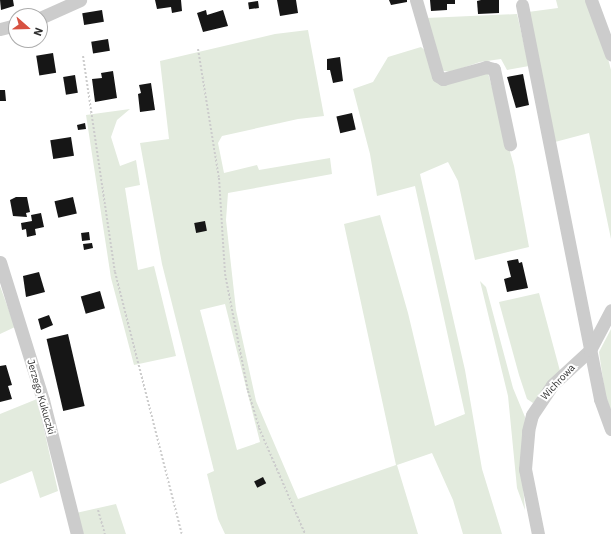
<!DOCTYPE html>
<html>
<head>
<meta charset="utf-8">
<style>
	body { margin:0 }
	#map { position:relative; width:611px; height:534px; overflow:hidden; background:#fff; font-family:"IBM Plex Sans",sans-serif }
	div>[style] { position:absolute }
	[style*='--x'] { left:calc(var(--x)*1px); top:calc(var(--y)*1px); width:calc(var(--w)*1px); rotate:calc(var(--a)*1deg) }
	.green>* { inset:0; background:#e3ebde }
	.building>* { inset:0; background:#161616; transform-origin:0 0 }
	.path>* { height:2px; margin-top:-1px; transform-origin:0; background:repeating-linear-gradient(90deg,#ccc 0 2px,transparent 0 4px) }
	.minor>* { height:13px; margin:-6.5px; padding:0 6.5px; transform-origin:6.5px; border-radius:6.5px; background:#ccc }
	span { translate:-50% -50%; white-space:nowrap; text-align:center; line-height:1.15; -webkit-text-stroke:4px #fff; paint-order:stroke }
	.street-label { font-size:10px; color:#2f2f2f }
	.north { position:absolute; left:8px; top:8px; width:40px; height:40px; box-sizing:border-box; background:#fff; border:1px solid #acacac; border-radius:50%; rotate:110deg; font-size:11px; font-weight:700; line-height:16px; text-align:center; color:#2f2f2f }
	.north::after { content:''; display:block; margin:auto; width:14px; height:18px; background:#d75141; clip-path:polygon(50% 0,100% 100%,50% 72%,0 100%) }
</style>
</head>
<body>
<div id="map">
	<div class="green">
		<div style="clip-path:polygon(556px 0,587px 0,603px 40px,611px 70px,611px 239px,589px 133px,555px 142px,528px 12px,558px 8px)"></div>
		<div style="clip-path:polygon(517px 14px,529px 66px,507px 70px,501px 59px,480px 62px,450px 72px,439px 70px,426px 18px)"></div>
		<div style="clip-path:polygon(evenodd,308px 30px,324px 116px,298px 119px,222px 136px,218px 143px,224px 173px,257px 165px,259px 170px,330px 158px,332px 174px,228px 193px,226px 220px,236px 310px,256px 401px,298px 499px,396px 465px,344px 224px,380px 215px,408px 313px,435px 426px,465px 414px,415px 186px,377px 196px,370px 154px,353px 89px,373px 82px,388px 57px,421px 47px,428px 53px,433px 79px,488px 73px,514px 166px,529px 247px,475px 260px,458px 181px,448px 162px,420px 174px,465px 370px,482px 469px,502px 534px,463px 534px,453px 500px,432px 453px,397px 465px,418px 534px,225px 534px,218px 519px,207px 474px,214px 471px,162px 264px,140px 143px,169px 139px,160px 61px,275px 34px,308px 30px,225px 304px,260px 442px,237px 450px,200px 310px,225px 304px)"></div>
		<div style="clip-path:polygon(130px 109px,117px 120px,111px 137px,120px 166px,136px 160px,140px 185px,125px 188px,138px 270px,154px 266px,176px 356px,134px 365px,111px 278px,86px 115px)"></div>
		<div style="clip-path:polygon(480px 281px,486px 287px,513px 388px,525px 417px,522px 473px,525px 510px,517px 488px,508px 396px)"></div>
		<div style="clip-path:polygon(0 286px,15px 327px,0 334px)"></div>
		<div style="clip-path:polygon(539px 293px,560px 371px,533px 403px,527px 399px,519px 375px,499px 302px)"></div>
		<div style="clip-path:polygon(611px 329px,611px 411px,605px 393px,599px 352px)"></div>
		<div style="clip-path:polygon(37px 399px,58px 491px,40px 498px,32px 471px,0 484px,0 414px)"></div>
		<div style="clip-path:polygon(116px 504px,126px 534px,82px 534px,76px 513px)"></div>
	</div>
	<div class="building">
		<div style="clip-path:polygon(0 0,13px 0,14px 6px,1px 10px)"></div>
		<div style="clip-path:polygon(155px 0,181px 0,182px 11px,172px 13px,171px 7px,157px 9px)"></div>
		<div style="clip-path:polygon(277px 0,296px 0,298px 13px,280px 16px)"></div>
		<div style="clip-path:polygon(389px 0,407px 0,407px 2px,391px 5px)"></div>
		<div style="clip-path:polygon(430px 0,455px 0,455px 4px,447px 4px,447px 10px,431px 11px)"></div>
		<div style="clip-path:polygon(481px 0,499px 0,499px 13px,478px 14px,477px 1px)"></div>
		<div style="left:258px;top:1px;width:7px;height:10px;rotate:82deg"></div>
		<div style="left:102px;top:10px;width:12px;height:20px;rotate:81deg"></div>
		<div style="clip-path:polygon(206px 10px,207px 15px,223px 10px,228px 26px,203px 32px,197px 13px)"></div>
		<div style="left:108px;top:39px;width:12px;height:17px;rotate:81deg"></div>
		<div style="left:53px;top:53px;width:20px;height:17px;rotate:81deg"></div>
		<div style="clip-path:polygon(340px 57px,343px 81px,333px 83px,330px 70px,327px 70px,327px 59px)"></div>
		<div style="clip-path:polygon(113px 71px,117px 98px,95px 102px,92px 79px,102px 78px,101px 73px)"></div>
		<div style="clip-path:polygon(523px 74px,529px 105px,516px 108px,507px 77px)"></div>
		<div style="left:75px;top:75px;width:18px;height:12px;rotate:81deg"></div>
		<div style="clip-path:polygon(151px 83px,155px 110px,140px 112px,138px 94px,141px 93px,139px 85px)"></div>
		<div style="clip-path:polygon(0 90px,5px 90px,6px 101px,0 101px)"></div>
		<div style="left:352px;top:113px;width:17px;height:16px;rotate:77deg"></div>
		<div style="clip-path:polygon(85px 123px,86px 129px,78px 130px,77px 125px)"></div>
		<div style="left:71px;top:137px;width:19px;height:21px;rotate:81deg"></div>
		<div style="clip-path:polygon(16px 197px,27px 197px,30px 212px,26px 213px,27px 217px,13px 216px,10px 200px)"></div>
		<div style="left:73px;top:197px;width:17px;height:19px;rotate:77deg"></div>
		<div style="clip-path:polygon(41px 213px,44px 227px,35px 229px,36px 235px,27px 237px,26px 229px,22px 230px,21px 223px,32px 221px,31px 215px)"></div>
		<div style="left:205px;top:221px;width:10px;height:11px;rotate:79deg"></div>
		<div style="left:89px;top:232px;width:8px;height:8px;rotate:83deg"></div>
		<div style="clip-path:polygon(92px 243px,93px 248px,84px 250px,83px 244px)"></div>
		<div style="clip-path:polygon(518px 259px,519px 263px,522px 262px,528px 288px,507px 292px,504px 279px,511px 277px,507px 261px)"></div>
		<div style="clip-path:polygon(39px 272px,45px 292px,26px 297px,23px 276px)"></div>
		<div style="left:100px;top:291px;width:18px;height:20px;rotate:74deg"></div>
		<div style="clip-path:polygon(49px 315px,53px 325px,41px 330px,38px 319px)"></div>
		<div style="left:68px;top:334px;width:74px;height:22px;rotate:77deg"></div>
		<div style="clip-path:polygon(6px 365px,12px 385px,8px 386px,12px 399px,0 402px,0 366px)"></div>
		<div style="left:263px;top:477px;width:7px;height:10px;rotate:63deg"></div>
	</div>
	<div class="path">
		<div style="--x:198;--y:49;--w:131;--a:80.8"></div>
		<div style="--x:219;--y:178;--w:96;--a:86.4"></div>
		<div style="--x:225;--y:274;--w:119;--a:78.9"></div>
		<div style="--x:248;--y:391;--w:39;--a:73"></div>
		<div style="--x:259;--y:428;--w:116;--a:66.5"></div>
		<div style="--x:83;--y:56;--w:218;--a:81.6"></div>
		<div style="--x:115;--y:272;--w:270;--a:75.7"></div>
		<div style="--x:98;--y:510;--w:25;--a:74"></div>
	</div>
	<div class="minor">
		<div style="--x:416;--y:0;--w:79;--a:73.9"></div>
		<div style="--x:438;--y:76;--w:6;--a:31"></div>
		<div style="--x:443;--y:79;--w:45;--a:-15.6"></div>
		<div style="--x:486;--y:67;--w:8;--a:14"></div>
		<div style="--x:494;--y:69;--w:77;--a:78"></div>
		<div style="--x:591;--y:0;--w:58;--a:69.7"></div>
		<div style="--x:522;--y:5;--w:402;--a:78.8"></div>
		<div style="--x:600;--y:399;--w:32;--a:70"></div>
		<div style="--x:40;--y:18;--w:44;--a:-24.2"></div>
		<div style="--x:0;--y:29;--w:16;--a:-14"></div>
		<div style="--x:0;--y:262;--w:145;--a:72.7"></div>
		<div style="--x:43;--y:400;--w:138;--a:75.8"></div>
		<div style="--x:538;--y:534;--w:66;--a:-101.3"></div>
		<div style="--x:525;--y:469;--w:38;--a:-85"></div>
		<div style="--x:528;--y:431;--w:16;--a:-76"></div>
		<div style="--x:532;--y:415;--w:36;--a:-56"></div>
		<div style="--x:552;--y:385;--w:52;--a:-42.6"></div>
		<div style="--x:590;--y:350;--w:45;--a:-62.3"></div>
	</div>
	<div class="street-label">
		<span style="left:558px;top:382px;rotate:-47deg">Wichrowa</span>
		<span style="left:41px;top:397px;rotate:74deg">Jerzego Kukuczki</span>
	</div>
	<div class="north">N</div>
</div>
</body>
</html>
